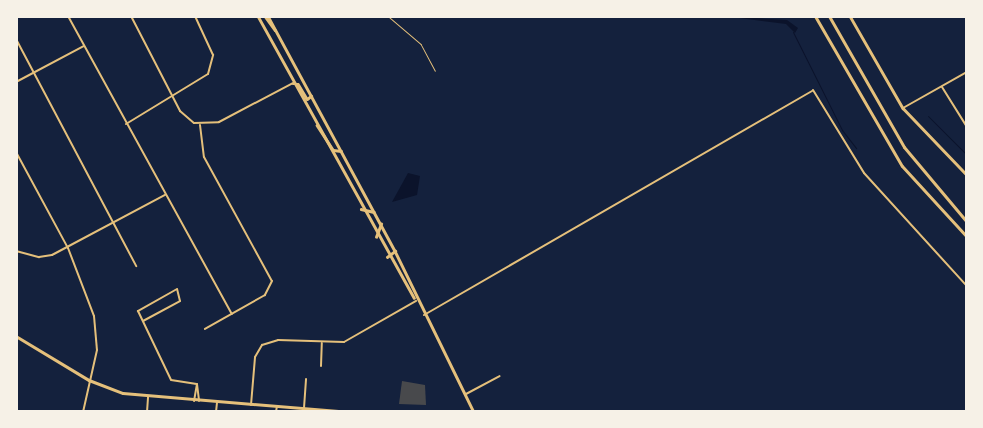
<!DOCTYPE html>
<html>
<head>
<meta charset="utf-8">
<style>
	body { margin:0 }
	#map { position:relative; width:983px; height:428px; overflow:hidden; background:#14213d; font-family:"DM Sans",sans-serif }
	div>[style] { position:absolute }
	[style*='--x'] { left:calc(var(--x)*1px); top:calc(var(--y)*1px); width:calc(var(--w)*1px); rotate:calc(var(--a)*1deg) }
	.water>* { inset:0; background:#0b132b }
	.stream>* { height:1px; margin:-0.5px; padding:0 0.5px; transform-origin:0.5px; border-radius:0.5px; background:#0b132b }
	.building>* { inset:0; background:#48494c }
	.service>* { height:0.5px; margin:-0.25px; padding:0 0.25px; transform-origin:0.25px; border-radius:0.25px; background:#e5c07b }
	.minor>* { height:2px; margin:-1px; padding:0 1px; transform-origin:1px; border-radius:1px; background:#e5c07b }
	.secondary>* { height:2.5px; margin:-1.25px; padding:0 1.25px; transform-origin:1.25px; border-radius:1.25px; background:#e5c07b }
	.motorway>* { height:3px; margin:-1.5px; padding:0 1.5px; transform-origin:1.5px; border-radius:1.5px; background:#e5c07b }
	span { translate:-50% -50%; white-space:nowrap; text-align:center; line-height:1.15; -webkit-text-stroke:5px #f6f1e7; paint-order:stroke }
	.frame { position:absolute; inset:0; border:18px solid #f6f1e7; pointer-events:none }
</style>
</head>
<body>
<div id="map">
	<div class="water">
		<div style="clip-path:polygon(724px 16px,787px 20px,798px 28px,795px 33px,786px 24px)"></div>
		<div style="clip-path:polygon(408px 173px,420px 176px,417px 195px,392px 202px)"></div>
	</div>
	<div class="stream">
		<div style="--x:793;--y:32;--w:110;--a:63.4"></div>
		<div style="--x:842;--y:130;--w:23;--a:52"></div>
		<div style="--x:928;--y:116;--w:55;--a:45"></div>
	</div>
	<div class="building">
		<div style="clip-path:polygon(402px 381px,425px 385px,426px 405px,399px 404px)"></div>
	</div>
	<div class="service">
		<div style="--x:388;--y:16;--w:43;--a:40.3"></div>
		<div style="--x:421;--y:44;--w:30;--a:62"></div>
	</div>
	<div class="minor">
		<div style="--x:68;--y:16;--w:340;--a:61.2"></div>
		<div style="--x:131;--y:16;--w:107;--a:62.7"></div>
		<div style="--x:180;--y:111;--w:18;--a:41"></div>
		<div style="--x:194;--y:123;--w:25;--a:-2"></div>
		<div style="--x:219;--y:122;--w:84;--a:-27.8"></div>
		<div style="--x:16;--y:39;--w:257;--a:62.1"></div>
		<div style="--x:16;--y:82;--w:77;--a:-27.9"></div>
		<div style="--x:942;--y:87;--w:47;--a:58"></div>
		<div style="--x:903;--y:108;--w:73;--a:-29.4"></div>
		<div style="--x:126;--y:124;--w:96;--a:-31.4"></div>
		<div style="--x:208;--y:74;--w:20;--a:-75"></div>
		<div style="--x:213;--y:55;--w:43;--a:-114.8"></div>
		<div style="--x:200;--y:125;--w:32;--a:83"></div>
		<div style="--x:204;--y:157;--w:141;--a:61.3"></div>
		<div style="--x:272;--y:281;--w:16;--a:117"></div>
		<div style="--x:265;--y:295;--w:69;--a:150.5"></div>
		<div style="--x:16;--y:152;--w:109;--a:61.6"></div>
		<div style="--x:68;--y:248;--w:73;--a:69.1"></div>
		<div style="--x:94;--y:316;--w:34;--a:85"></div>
		<div style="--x:97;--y:350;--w:64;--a:102.7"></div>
		<div style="--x:16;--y:251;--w:24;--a:15"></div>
		<div style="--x:39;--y:257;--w:13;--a:-9"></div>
		<div style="--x:52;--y:255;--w:128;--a:-28"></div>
		<div style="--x:424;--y:315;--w:449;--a:-30"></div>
		<div style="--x:813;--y:90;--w:97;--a:58.4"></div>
		<div style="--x:864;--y:173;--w:153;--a:47.7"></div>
		<div style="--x:143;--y:321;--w:42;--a:-28.4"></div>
		<div style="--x:180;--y:301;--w:12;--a:-104"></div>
		<div style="--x:177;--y:289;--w:45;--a:150.6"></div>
		<div style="--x:138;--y:311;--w:76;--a:64.4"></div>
		<div style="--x:171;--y:380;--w:26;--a:9"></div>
		<div style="--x:321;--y:366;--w:23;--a:-88"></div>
		<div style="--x:466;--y:394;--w:38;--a:-28"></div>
		<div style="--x:194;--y:401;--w:17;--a:-80"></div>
		<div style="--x:197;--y:384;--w:17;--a:83"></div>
		<div style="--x:251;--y:405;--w:48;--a:-85.2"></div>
		<div style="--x:255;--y:357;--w:14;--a:-60"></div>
		<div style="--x:262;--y:345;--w:17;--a:-17"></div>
		<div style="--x:278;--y:340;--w:66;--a:1.7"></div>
		<div style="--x:344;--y:342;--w:83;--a:-29.7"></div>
		<div style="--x:304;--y:408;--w:29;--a:-86"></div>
		<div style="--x:147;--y:412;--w:15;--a:-86"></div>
		<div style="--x:216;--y:412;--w:10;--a:-84"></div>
		<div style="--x:276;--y:412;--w:6;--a:-81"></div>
	</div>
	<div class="secondary">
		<div style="--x:258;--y:16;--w:322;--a:61"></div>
		<div style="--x:265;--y:16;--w:17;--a:54"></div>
		<div style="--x:268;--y:16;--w:267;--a:61.6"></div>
		<div style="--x:395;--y:251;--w:179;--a:63.9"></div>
		<div style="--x:850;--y:16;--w:106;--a:60.1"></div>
		<div style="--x:903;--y:108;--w:93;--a:46.3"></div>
		<div style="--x:293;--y:84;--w:5;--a:0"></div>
		<div style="--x:298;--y:84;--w:17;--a:59"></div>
		<div style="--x:307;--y:99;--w:5;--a:-37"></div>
		<div style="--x:317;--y:125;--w:30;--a:57"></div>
		<div style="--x:333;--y:150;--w:8;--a:7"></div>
		<div style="--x:361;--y:209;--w:13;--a:13"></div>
		<div style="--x:376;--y:237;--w:14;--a:-69"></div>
		<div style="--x:387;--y:257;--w:10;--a:-37"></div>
		<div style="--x:16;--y:336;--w:85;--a:31.1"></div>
		<div style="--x:89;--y:380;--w:36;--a:21"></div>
		<div style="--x:123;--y:393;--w:228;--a:4.8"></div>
	</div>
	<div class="motorway">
		<div style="--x:815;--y:16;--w:173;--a:59.9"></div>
		<div style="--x:902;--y:166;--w:96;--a:47.5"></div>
		<div style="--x:829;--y:16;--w:151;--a:60.2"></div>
		<div style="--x:904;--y:147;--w:98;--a:50"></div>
	</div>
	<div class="frame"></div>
</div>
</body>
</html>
